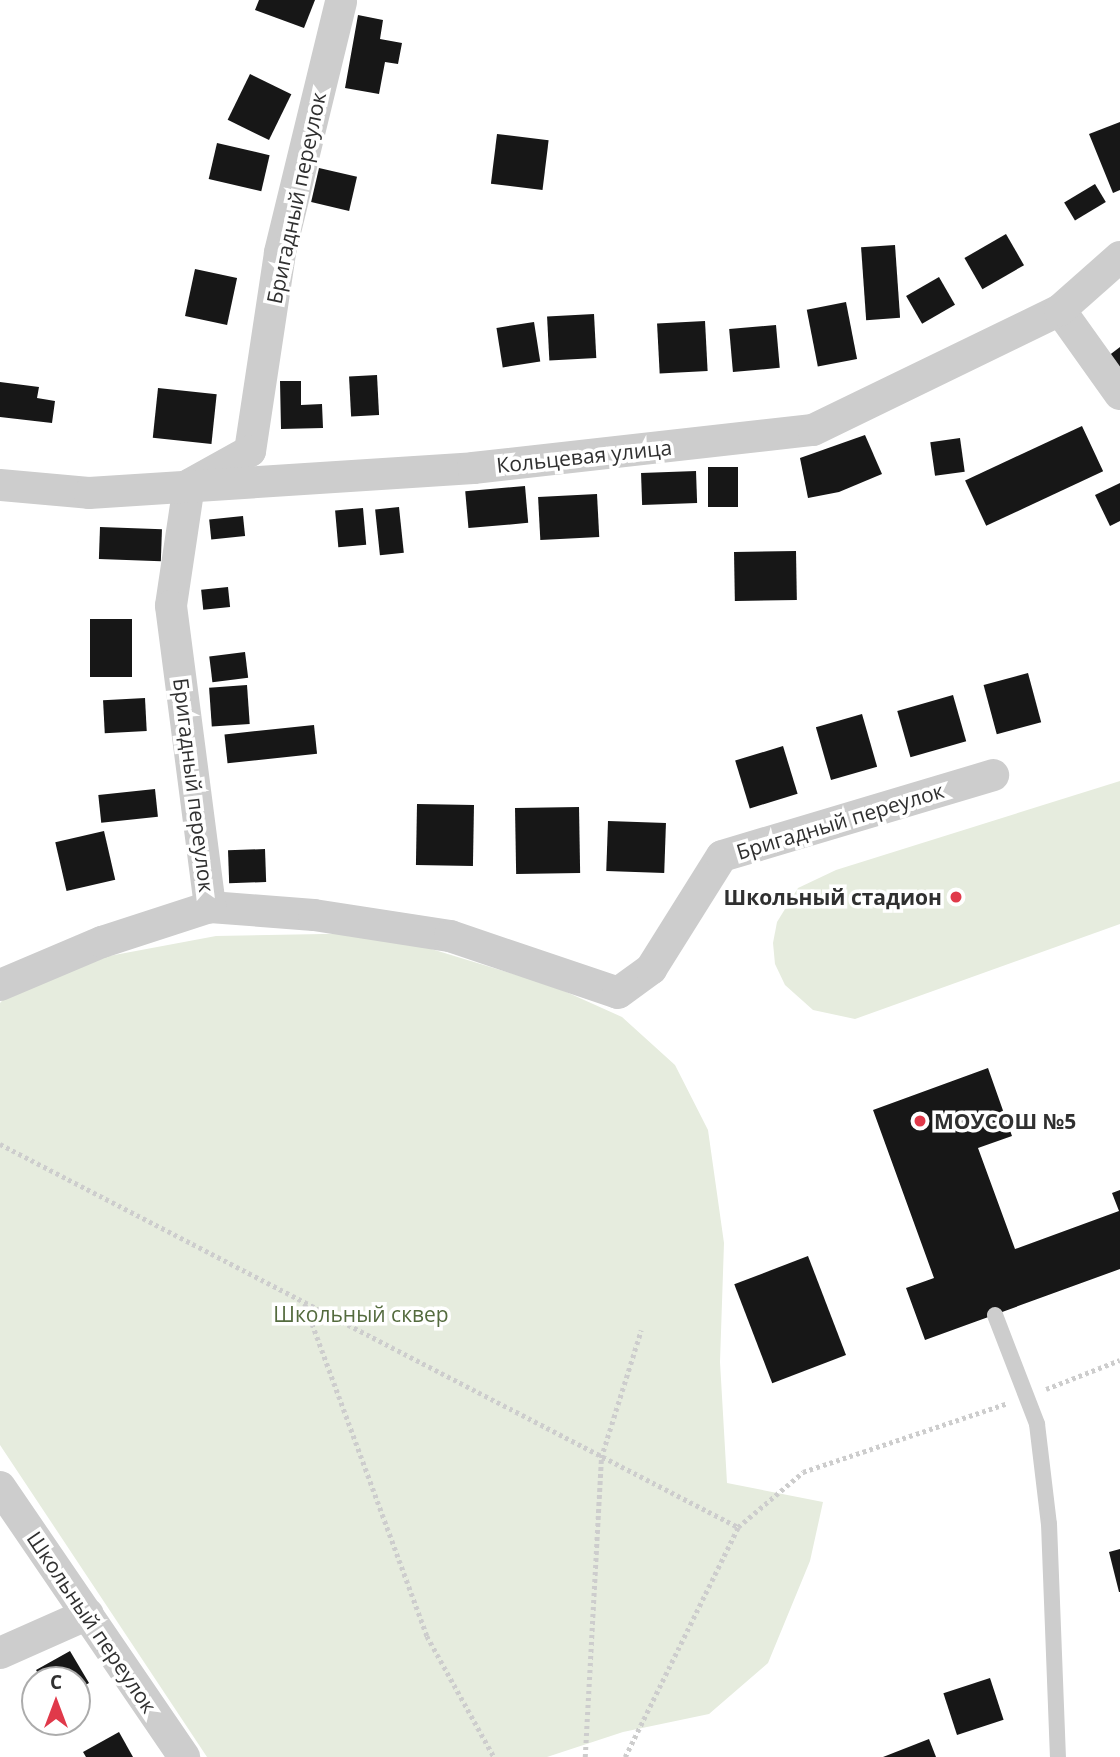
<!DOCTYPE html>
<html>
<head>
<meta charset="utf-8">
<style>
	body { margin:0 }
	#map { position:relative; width:1120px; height:1757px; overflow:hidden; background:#fff; font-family:"Open Sans",sans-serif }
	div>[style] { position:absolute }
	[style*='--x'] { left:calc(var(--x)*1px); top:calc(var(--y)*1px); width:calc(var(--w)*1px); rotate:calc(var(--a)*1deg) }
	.green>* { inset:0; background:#e6ecde }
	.building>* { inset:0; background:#171717; transform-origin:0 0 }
	.path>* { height:4.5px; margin-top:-2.25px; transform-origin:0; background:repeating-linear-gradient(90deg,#cdcdcd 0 3.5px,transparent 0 7px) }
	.service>* { height:16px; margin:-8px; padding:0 8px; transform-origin:8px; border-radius:8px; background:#cdcdcd }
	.minor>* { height:32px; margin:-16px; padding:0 16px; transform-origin:16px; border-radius:16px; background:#cdcdcd }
	.dots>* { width:19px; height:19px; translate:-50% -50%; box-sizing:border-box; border:4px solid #fff; border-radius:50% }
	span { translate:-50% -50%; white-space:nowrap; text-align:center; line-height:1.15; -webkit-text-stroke:7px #fff; paint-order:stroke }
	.street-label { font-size:21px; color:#303030 }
	.poi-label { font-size:21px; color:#303030; font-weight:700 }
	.right { translate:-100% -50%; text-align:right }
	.left { translate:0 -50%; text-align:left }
	.park-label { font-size:21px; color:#546b3e }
	.north { position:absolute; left:21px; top:1666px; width:70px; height:70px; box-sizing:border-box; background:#fff; border:2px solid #acacac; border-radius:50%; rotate:0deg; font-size:19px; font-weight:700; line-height:28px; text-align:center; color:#303030 }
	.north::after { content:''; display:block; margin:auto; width:24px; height:32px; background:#e0394a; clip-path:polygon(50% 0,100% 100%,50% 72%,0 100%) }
</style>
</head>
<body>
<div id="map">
	<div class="green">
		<div style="clip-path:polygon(1120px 781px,1120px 924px,855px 1019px,813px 1010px,785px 985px,775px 964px,773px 943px,777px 922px,798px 888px,836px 870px)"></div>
		<div style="clip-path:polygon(379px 933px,553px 986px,622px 1017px,675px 1065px,708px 1130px,724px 1243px,720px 1362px,727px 1483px,823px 1502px,810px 1561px,768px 1663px,709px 1714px,623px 1732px,547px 1757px,207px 1757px,0 1445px,0 1003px,14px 988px,77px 962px,216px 936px)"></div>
	</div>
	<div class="building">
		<div style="clip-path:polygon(259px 0,315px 0,304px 28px,255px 10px)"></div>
		<div style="clip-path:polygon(358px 15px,383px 20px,380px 39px,402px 43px,398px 64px,385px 62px,379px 94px,345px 88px)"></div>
		<div style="left:250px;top:74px;width:46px;height:51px;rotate:26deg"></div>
		<div style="clip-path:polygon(1120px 122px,1120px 190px,1113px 193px,1089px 134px)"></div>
		<div style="left:497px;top:134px;width:52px;height:50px;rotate:7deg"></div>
		<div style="left:217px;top:143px;width:54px;height:37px;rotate:13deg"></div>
		<div style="left:319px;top:168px;width:39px;height:35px;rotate:13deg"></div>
		<div style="left:1095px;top:184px;width:21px;height:36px;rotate:59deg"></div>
		<div style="left:1006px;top:234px;width:36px;height:48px;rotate:60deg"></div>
		<div style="left:895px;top:245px;width:73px;height:34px;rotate:86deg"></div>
		<div style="left:195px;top:269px;width:43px;height:48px;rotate:12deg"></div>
		<div style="left:939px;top:277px;width:32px;height:38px;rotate:60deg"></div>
		<div style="left:846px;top:302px;width:58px;height:40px;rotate:79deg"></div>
		<div style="left:594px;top:314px;width:44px;height:47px;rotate:87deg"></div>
		<div style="left:705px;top:321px;width:50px;height:48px;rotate:87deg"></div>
		<div style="left:534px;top:322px;width:40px;height:38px;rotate:81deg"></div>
		<div style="left:776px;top:325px;width:43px;height:47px;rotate:85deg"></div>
		<div style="clip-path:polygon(1120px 347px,1120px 378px,1103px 360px)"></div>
		<div style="left:377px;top:375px;width:40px;height:28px;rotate:87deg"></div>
		<div style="clip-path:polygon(280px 381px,301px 381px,301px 405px,322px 404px,323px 428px,281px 429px)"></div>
		<div style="clip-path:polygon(0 382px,39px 387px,37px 398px,55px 401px,52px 423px,0 417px)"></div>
		<div style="left:158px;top:388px;width:59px;height:50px;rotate:6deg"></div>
		<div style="left:1082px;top:426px;width:50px;height:129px;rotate:65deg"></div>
		<div style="clip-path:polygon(865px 435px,882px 474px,839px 492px,808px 498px,800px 458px)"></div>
		<div style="left:960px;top:438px;width:34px;height:30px;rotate:82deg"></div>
		<div style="left:708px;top:467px;width:30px;height:40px"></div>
		<div style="left:696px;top:471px;width:32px;height:55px;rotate:88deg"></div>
		<div style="clip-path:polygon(1120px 483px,1120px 521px,1110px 526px,1095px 495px)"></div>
		<div style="left:525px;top:486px;width:37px;height:60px;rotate:85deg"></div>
		<div style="left:597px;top:494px;width:43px;height:59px;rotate:87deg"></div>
		<div style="left:399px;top:507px;width:46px;height:24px;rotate:84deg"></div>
		<div style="left:363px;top:508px;width:37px;height:28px;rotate:85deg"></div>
		<div style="left:243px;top:516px;width:20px;height:34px;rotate:84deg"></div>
		<div style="left:100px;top:527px;width:62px;height:32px;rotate:2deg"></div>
		<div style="left:796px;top:551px;width:49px;height:62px;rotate:89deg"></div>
		<div style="left:228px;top:587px;width:20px;height:27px;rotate:84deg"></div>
		<div style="left:90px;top:619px;width:42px;height:58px"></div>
		<div style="left:245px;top:652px;width:26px;height:36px;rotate:83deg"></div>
		<div style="left:1028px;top:673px;width:51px;height:46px;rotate:75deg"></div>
		<div style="left:247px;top:685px;width:39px;height:38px;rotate:86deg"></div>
		<div style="left:953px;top:695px;width:48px;height:58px;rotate:74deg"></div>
		<div style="left:145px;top:698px;width:33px;height:42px;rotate:87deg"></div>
		<div style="left:862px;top:714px;width:55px;height:48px;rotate:74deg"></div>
		<div style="left:314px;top:725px;width:29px;height:90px;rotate:84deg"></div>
		<div style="left:783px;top:746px;width:50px;height:50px;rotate:73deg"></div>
		<div style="left:155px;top:789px;width:28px;height:57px;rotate:84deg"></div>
		<div style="left:417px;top:804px;width:57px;height:61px;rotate:1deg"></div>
		<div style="left:579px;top:807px;width:66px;height:64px;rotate:89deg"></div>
		<div style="left:608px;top:821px;width:58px;height:50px;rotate:2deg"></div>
		<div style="left:104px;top:831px;width:50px;height:50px;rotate:77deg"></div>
		<div style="left:265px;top:849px;width:33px;height:37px;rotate:88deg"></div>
		<div style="clip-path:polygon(988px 1068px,1012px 1136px,978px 1148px,1015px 1249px,1119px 1211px,1112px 1193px,1120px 1190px,1120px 1269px,925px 1340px,906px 1288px,934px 1278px,873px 1110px)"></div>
		<div style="left:808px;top:1256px;width:106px;height:79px;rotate:69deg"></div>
		<div style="clip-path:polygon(1120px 1549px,1120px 1592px,1119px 1592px,1109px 1552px)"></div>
		<div style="clip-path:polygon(70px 1651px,89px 1683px,77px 1690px,77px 1680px,42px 1680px,36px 1670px)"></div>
		<div style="left:990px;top:1678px;width:44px;height:49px;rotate:72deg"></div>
		<div style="clip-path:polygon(119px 1732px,133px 1757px,86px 1757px,83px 1752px)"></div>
		<div style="clip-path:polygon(929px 1739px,936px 1757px,883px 1757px)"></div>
	</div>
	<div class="path">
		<div style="--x:0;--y:1144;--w:831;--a:27.43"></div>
		<div style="--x:738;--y:1527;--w:85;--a:-40.2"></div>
		<div style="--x:803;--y:1472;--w:216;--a:-18.6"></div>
		<div style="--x:305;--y:1304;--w:354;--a:69.8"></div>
		<div style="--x:427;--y:1636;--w:138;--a:61"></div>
		<div style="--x:1046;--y:1389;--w:79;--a:-21.4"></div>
		<div style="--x:585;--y:1757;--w:299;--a:-86.9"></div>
		<div style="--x:601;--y:1458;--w:134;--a:-72.6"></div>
		<div style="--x:625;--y:1757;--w:256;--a:-63.8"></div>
	</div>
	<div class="service">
		<div style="--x:995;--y:1315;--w:117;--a:68.9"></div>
		<div style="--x:1037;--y:1424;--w:101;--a:83.2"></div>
		<div style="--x:1049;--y:1524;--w:233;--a:87.8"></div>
	</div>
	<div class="minor">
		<div style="--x:341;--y:2;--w:258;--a:103.7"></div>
		<div style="--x:280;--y:253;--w:200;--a:98.6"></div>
		<div style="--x:250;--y:451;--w:70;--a:150.9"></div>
		<div style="--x:189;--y:485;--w:122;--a:98.5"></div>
		<div style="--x:171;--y:606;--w:304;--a:82.6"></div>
		<div style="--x:210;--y:907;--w:104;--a:4.4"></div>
		<div style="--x:314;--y:915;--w:138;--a:8.8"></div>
		<div style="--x:450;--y:936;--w:177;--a:18.7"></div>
		<div style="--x:618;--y:993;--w:41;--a:-36"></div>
		<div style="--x:651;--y:969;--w:133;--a:-57.9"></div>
		<div style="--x:722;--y:856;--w:283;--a:-16.6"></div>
		<div style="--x:1060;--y:310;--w:103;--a:54.5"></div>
		<div style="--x:0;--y:485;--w:89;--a:5.1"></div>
		<div style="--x:89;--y:493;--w:385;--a:-3.7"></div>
		<div style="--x:473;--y:468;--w:342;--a:-6.4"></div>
		<div style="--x:813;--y:430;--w:275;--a:-25.9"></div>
		<div style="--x:1060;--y:310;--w:80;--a:-41.5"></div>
		<div style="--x:0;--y:985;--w:111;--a:-22.9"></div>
		<div style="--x:102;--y:942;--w:114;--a:-18"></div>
		<div style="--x:0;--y:1487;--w:327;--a:55.7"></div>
		<div style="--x:0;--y:1653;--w:96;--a:-23.9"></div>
	</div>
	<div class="dots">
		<div style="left:956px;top:897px;background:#e0394a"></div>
		<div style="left:920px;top:1121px;background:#e0394a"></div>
	</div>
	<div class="street-label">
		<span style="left:296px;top:198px;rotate:-78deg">Бригадный переулок</span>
		<span style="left:584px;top:456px;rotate:-6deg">Кольцевая улица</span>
		<span style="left:194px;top:785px;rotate:83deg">Бригадный переулок</span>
		<span style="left:840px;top:821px;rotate:-17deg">Бригадный переулок</span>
		<span style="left:92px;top:1622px;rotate:56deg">Школьный переулок</span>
	</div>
	<div class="poi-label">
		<span class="right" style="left:942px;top:897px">Школьный стадион</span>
		<span class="left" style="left:934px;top:1121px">МОУСОШ №5</span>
	</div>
	<div class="park-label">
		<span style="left:361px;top:1314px">Школьный сквер</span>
	</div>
	<div class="north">С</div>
</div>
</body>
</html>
